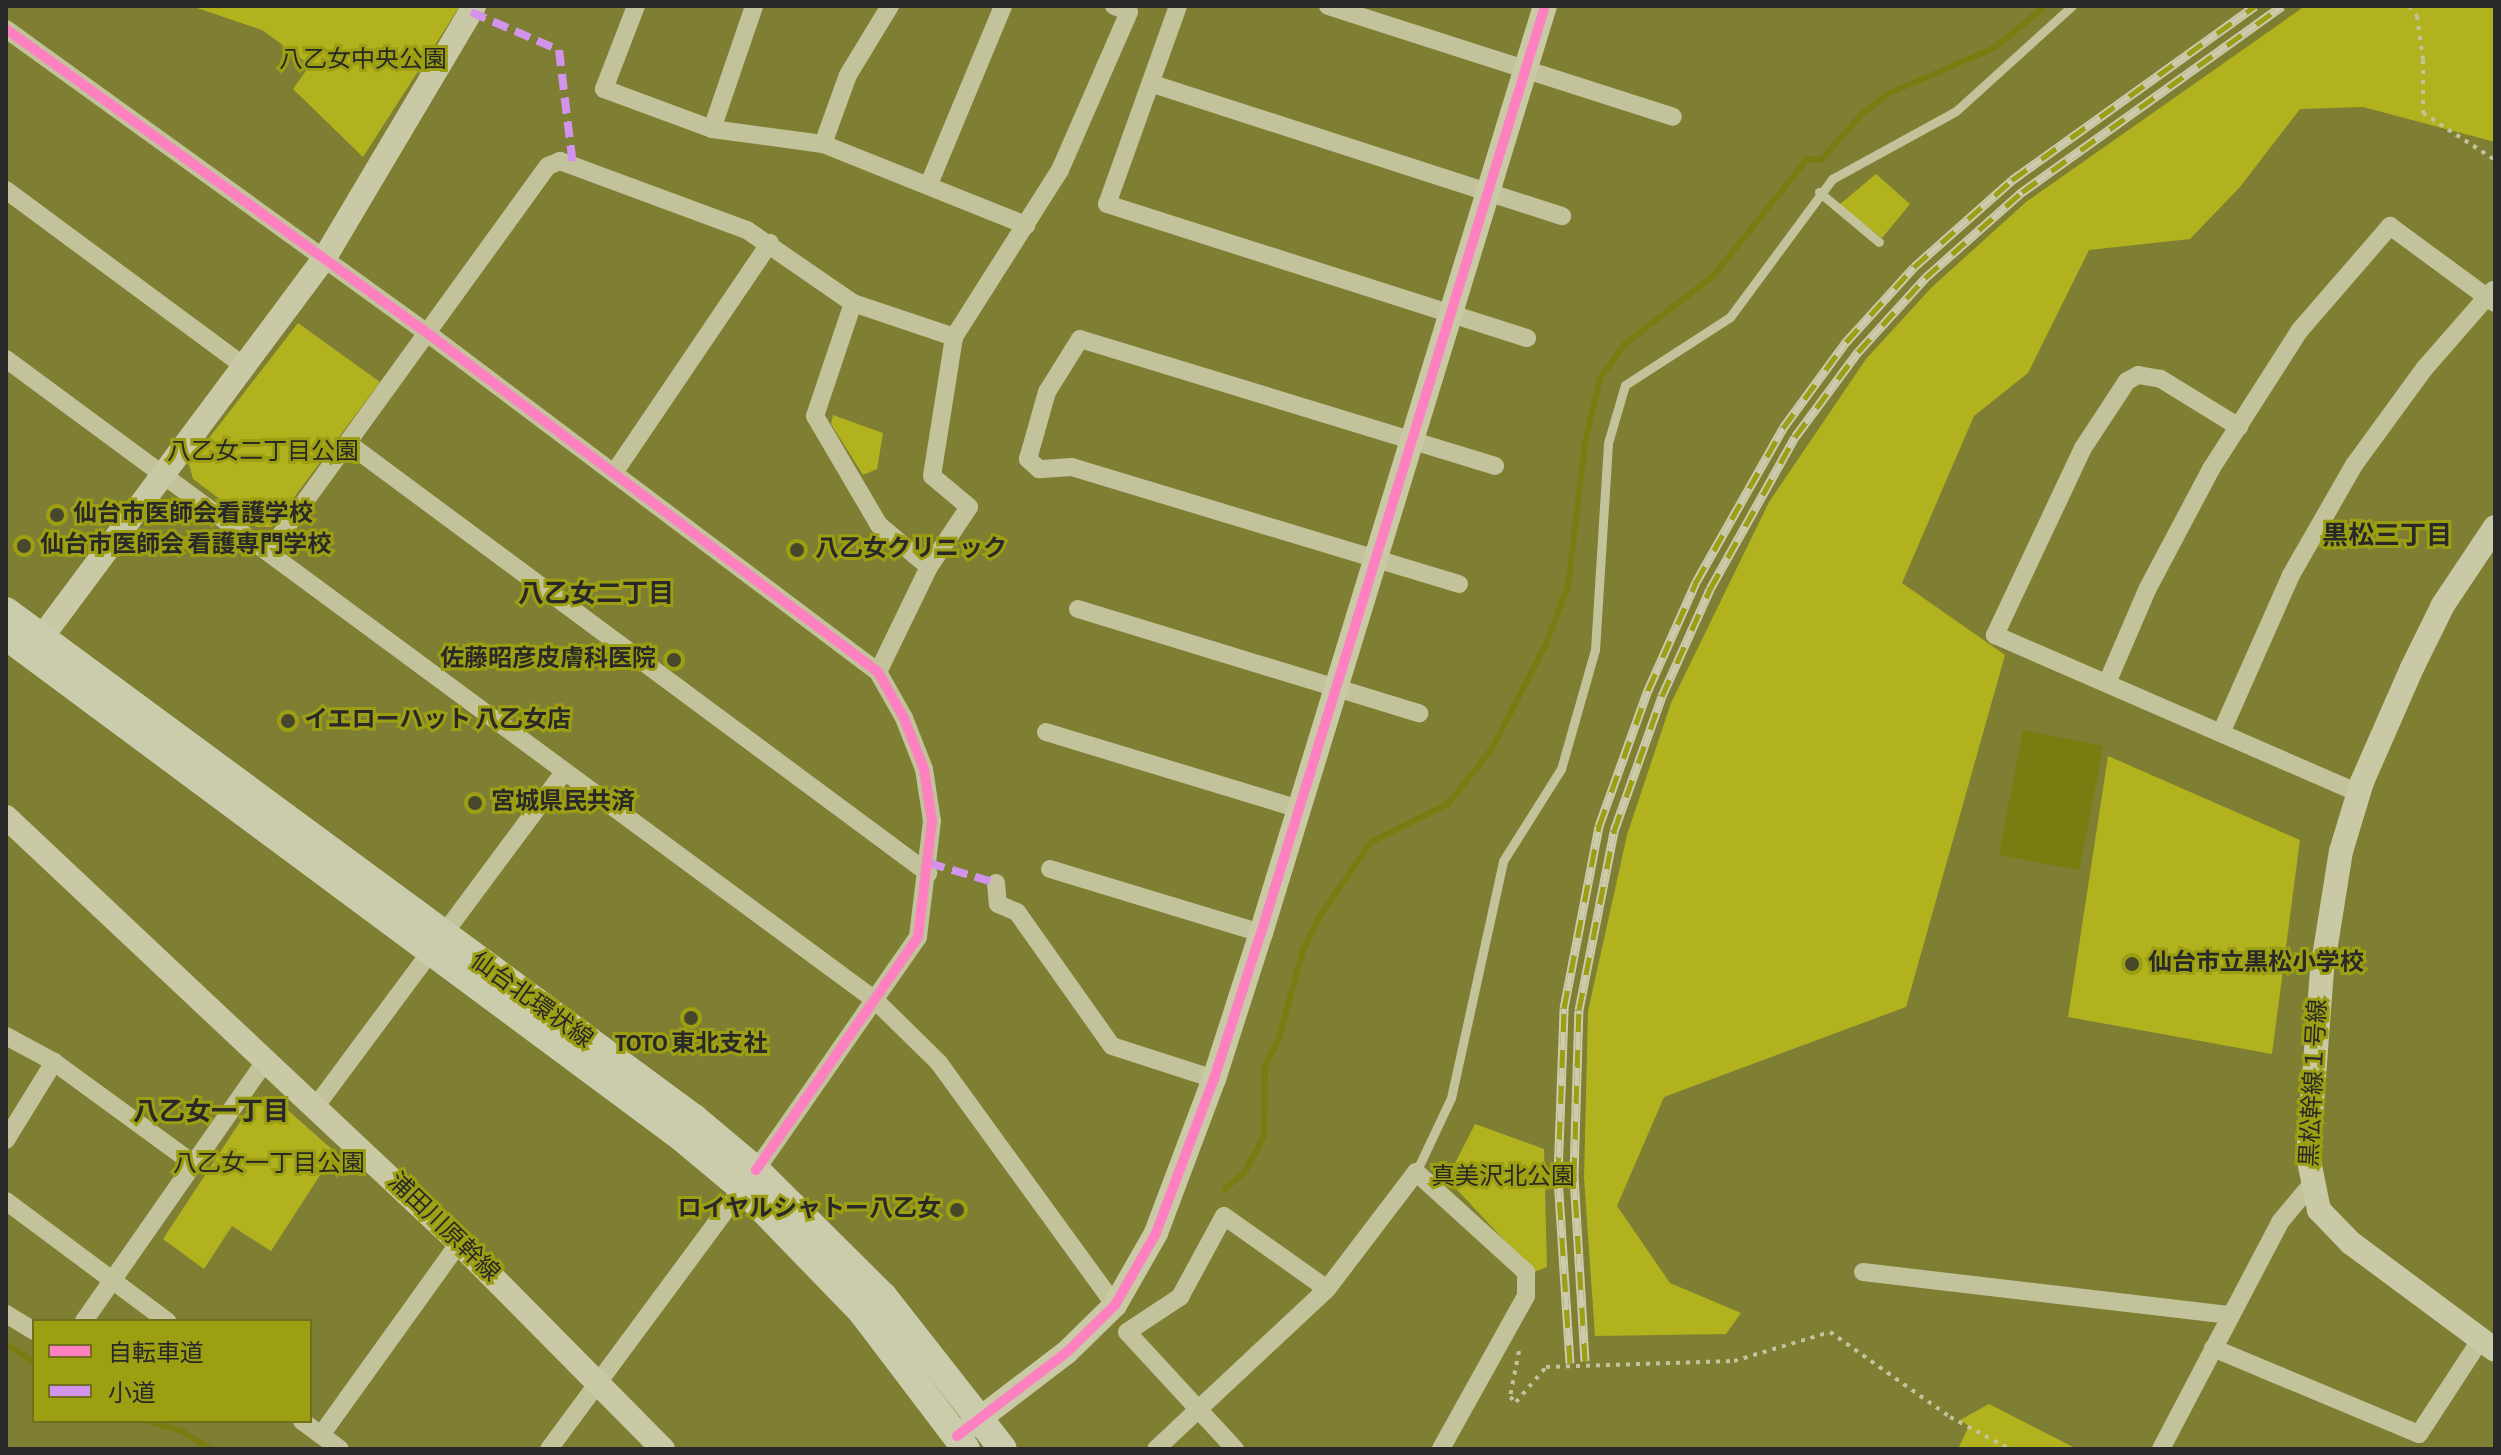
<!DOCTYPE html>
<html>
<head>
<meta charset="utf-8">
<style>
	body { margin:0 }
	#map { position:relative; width:2501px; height:1455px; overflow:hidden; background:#7e7f33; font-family:"Alegreya Sans","Noto Sans JP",sans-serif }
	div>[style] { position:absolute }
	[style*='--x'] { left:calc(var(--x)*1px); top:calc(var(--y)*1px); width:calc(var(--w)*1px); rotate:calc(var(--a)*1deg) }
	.green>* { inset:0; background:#b1b21e }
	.water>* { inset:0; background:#797c10; transform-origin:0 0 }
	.stream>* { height:6px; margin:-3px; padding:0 3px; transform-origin:3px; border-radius:3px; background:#797c10 }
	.path>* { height:4px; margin-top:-2px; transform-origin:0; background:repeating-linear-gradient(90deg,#c2c29b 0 4px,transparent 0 10px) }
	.lane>* { height:9px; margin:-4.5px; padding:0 4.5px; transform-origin:4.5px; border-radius:4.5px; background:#c2c29b }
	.street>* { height:18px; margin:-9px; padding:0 9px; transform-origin:9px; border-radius:9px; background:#c2c29b }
	.secondary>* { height:24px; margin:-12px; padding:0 12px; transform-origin:12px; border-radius:12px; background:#c9c9a5 }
	.primary>* { height:28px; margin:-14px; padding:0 14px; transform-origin:14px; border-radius:14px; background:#cbccab }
	.rail>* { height:9px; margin-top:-4.5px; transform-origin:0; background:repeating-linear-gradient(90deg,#9d9f13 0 18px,#ccccad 0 36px); box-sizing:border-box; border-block:2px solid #ccccad }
	.quiet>* { height:8px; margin-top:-4px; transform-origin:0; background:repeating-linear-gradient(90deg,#d193ec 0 16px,transparent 0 24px) }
	.cycleway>* { height:10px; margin:-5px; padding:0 5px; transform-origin:5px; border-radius:5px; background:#ff80c0 }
	.dots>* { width:22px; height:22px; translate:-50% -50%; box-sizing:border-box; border:4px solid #9d9f13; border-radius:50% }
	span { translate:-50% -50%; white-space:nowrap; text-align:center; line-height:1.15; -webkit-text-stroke:6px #9d9f13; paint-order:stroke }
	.park-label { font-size:24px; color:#292924 }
	.poi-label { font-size:24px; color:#292929; font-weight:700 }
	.left { translate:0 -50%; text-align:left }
	.right { translate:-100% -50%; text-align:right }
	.street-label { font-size:24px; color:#292929 }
	.neighbourhood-label { font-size:26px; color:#292929; font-weight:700 }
	.frame { position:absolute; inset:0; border:8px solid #292929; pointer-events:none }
	.legend { position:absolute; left:32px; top:1319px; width:280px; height:104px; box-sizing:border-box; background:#9d9f13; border:2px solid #6f701c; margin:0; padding:10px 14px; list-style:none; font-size:24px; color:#292929 }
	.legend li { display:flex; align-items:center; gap:16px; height:40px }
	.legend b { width:40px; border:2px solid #6f701c }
</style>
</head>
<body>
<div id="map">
	<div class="green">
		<div style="clip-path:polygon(191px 6px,460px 6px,363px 157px,293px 89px,310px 65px,262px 30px)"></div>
		<div style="clip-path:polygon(2305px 6px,2495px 6px,2495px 142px,2363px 107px,2300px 109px,2240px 187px,2190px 239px,2089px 250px,2028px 373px,1974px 416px,1902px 583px,2005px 655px,1906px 1007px,1664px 1097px,1617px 1206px,1670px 1283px,1741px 1313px,1726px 1334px,1595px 1336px,1584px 1178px,1588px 1011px,1627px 835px,1671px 703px,1769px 502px,1866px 359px,1932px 287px,2026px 202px)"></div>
		<div style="clip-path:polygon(1876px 174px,1910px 204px,1882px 238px,1839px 205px)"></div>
		<div style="clip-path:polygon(298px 323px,380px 382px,272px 527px,257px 527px,193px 479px,189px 464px)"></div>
		<div style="clip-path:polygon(833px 415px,883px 433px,877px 469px,863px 475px,831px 424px)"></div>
		<div style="clip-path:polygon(2108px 756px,2300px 840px,2272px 1054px,2068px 1017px)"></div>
		<div style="clip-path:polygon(273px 1097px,335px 1152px,271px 1251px,232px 1226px,204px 1269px,163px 1239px,255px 1099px)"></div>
		<div style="clip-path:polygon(1475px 1124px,1544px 1149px,1547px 1267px,1534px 1272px,1447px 1179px)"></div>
		<div style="clip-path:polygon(1989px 1404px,2077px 1449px,1958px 1449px,1969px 1426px,1960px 1420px)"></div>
	</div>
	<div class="water">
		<div style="left:2023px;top:730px;width:82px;height:127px;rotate:11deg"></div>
	</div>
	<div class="stream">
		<div style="--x:1225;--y:1189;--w:26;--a:-40"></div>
		<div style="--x:1245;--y:1172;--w:41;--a:-62.2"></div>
		<div style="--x:1264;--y:1136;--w:69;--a:-89.2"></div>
		<div style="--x:1265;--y:1067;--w:32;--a:-64"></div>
		<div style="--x:1279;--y:1038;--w:91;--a:-74.7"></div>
		<div style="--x:1303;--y:950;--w:34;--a:-64"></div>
		<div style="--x:1318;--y:919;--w:93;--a:-55.5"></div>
		<div style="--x:1371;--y:842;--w:86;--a:-26.3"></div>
		<div style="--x:1448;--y:804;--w:73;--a:-51.7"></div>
		<div style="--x:1493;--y:747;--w:116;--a:-62.8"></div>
		<div style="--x:1546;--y:644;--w:62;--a:-69.2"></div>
		<div style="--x:1568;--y:586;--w:144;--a:-83.2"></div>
		<div style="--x:1585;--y:443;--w:67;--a:-77"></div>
		<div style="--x:1600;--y:378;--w:42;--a:-53.7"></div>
		<div style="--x:1625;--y:344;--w:111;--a:-37.7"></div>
		<div style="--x:1713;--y:276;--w:150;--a:-51.2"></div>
		<div style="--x:1807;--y:159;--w:14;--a:4"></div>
		<div style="--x:1821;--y:160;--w:60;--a:-48.4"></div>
		<div style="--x:1861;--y:115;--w:34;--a:-38"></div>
		<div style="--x:1888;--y:94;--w:118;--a:-23.5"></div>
		<div style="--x:1996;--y:47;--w:64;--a:-39.9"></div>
		<div style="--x:6;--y:1344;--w:33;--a:33"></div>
		<div style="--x:148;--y:1421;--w:37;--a:17"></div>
		<div style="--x:183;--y:1432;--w:32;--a:32"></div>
	</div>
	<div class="path">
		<div style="--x:2409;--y:6;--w:13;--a:51"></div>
		<div style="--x:2417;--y:16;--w:44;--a:82.2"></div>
		<div style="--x:2423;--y:60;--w:53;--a:90"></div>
		<div style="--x:2423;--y:113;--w:86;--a:33.1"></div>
		<div style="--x:1519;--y:1351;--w:47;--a:101.1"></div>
		<div style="--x:1510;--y:1397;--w:8;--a:40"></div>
		<div style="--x:1516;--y:1402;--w:46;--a:-49.4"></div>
		<div style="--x:1546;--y:1367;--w:188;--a:-1.8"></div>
		<div style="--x:1734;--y:1361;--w:100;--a:-16.8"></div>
		<div style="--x:1830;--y:1332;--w:147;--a:35.3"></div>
		<div style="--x:1950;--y:1417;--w:68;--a:28.1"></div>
	</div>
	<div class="lane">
		<div style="--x:1819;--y:192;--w:78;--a:39.8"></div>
		<div style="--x:1416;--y:1172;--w:82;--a:-64.7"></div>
		<div style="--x:1451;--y:1098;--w:243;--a:-77.6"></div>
		<div style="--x:1503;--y:861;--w:109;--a:-57.8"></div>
		<div style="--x:1561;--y:769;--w:124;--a:-74.1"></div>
		<div style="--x:1595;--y:650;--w:207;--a:-86.4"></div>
		<div style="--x:1608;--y:443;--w:60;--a:-73.7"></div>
		<div style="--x:1625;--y:385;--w:125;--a:-32.9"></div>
		<div style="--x:1730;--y:317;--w:172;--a:-53.5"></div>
		<div style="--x:1832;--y:179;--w:141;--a:-28.7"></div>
		<div style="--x:1956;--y:111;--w:156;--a:-42.2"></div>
	</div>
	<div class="street">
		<div style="--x:636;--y:6;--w:89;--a:111.1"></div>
		<div style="--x:604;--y:89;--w:115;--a:20.3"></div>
		<div style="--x:712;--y:129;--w:112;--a:7.7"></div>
		<div style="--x:823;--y:144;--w:219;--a:21.8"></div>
		<div style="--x:1178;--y:6;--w:210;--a:109.7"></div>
		<div style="--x:1107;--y:204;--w:441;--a:17.7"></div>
		<div style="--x:1328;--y:6;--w:362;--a:17.8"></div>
		<div style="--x:6;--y:29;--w:523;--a:35.82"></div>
		<div style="--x:430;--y:335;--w:561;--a:36.95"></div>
		<div style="--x:878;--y:672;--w:53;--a:60.5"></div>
		<div style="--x:904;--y:718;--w:55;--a:68.6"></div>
		<div style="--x:924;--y:769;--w:53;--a:81.3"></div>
		<div style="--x:932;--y:821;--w:117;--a:96.9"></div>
		<div style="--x:918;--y:937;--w:284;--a:124.8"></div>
		<div style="--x:1153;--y:84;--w:430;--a:17.9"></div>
		<div style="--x:712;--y:129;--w:130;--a:-71.1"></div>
		<div style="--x:823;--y:144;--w:73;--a:-70.1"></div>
		<div style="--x:848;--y:75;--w:81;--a:-58.7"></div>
		<div style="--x:929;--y:184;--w:193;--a:-67.4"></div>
		<div style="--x:6;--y:190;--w:296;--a:36.5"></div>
		<div style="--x:853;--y:303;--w:119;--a:108.6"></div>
		<div style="--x:815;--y:416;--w:126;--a:59.6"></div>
		<div style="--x:879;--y:525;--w:65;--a:40"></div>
		<div style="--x:6;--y:359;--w:1081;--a:36.42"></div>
		<div style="--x:876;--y:1001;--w:88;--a:44.5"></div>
		<div style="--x:939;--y:1063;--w:299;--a:54"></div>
		<div style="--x:2239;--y:427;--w:92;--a:-148.4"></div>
		<div style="--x:2161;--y:379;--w:23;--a:-170"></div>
		<div style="--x:2138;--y:375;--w:13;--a:151"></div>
		<div style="--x:2127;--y:381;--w:80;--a:123.3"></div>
		<div style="--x:2083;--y:448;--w:207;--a:115.2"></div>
		<div style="--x:1995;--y:635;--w:397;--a:23.5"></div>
		<div style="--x:349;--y:444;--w:721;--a:36.54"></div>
		<div style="--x:614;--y:473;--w:278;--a:-55.9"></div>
		<div style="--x:269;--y:551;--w:475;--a:-54.1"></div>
		<div style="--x:548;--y:166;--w:13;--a:-23"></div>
		<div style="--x:560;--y:161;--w:199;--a:20.3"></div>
		<div style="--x:747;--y:230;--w:129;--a:34.6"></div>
		<div style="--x:853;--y:303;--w:107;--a:18.6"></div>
		<div style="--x:1459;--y:584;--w:405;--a:-163.2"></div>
		<div style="--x:1071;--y:467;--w:32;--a:176"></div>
		<div style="--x:1039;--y:469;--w:15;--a:-138"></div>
		<div style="--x:1028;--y:459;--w:70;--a:-74.2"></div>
		<div style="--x:1047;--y:392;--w:62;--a:-58.1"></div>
		<div style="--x:1080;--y:339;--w:434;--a:17"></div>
		<div style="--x:1078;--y:609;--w:357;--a:17"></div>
		<div style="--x:878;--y:672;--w:117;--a:-64.1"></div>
		<div style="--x:929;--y:567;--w:72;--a:-56.3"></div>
		<div style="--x:969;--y:507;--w:48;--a:-140"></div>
		<div style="--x:932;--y:476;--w:141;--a:-81"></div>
		<div style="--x:954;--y:337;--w:198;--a:-57.6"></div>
		<div style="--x:1060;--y:170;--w:172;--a:-66.4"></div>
		<div style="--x:1129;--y:12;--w:16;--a:-158"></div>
		<div style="--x:2107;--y:683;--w:103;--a:-66.7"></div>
		<div style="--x:2148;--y:588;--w:135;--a:-62.1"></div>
		<div style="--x:2211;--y:469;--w:165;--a:-57.4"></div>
		<div style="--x:2300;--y:330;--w:138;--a:-49.1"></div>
		<div style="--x:2390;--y:226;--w:130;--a:36.3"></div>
		<div style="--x:1046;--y:732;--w:265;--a:16.9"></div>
		<div style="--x:2221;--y:733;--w:173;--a:-66.1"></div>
		<div style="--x:2291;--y:575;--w:127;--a:-60.2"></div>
		<div style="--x:2354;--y:465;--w:119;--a:-53.9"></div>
		<div style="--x:2424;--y:369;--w:105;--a:-48.9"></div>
		<div style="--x:1050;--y:869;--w:220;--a:16.9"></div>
		<div style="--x:996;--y:883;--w:21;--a:85"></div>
		<div style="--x:998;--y:904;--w:21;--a:23"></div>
		<div style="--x:1017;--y:912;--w:164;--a:54.7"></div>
		<div style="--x:1112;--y:1046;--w:107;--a:17.9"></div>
		<div style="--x:6;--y:1036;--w:55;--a:28.4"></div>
		<div style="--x:316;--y:1106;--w:415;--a:-53.4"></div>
		<div style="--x:6;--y:1140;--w:92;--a:-58.4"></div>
		<div style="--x:54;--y:1062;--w:175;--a:36.1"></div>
		<div style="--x:6;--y:1201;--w:201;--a:36.7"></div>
		<div style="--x:1863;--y:1272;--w:370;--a:6.7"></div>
		<div style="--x:6;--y:1314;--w:33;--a:31"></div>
		<div style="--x:84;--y:1321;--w:320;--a:-55.1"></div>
		<div style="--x:2213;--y:1348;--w:223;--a:22.7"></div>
		<div style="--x:2419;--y:1434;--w:113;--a:-56.9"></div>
		<div style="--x:302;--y:1421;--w:47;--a:36.4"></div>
		<div style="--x:321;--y:1435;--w:236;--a:-54.3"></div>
		<div style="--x:549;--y:1449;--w:325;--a:-53.5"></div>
		<div style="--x:1156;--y:1449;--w:234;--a:-43.1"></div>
		<div style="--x:1327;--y:1289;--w:147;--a:-52.7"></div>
		<div style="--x:1416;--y:1172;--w:149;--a:42.3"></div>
		<div style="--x:1526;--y:1272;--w:24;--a:90"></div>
		<div style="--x:1526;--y:1296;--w:175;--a:119.1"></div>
		<div style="--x:1235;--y:1449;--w:159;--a:-132.7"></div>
		<div style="--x:1127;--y:1332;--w:64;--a:-33.4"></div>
		<div style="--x:1180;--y:1297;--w:92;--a:-61.5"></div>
		<div style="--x:1224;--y:1216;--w:126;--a:35.3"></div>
		<div style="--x:2161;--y:1449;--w:256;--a:-62.3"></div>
		<div style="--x:2280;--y:1222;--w:47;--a:-50.2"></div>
	</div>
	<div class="secondary">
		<div style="--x:2495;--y:527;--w:94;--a:123.7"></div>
		<div style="--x:2443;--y:605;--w:70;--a:116.2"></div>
		<div style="--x:2412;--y:668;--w:124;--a:113.7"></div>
		<div style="--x:2362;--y:782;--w:72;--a:106.9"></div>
		<div style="--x:2341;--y:851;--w:121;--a:99.1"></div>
		<div style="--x:2322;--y:970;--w:187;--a:94.3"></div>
		<div style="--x:2308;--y:1156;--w:55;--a:78.5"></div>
		<div style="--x:2319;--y:1210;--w:46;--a:45.9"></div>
		<div style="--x:2351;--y:1243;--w:179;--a:36.6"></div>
		<div style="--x:30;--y:653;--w:492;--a:-53.3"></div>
		<div style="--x:324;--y:259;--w:294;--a:-59.3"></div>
		<div style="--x:6;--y:817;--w:622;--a:43.24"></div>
		<div style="--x:459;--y:1243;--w:290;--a:45.3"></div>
		<div style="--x:965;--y:1430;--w:128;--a:-37.4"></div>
		<div style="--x:1067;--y:1352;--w:67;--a:-44.4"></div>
		<div style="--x:1115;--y:1305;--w:83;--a:-60.3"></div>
		<div style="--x:1156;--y:1233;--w:165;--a:-69.4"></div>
		<div style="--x:1214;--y:1079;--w:153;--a:-72.2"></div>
		<div style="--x:1261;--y:933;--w:970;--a:-72.97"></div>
	</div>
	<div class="primary">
		<div style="--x:6;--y:611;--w:855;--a:36.39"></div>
		<div style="--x:694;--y:1118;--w:81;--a:40"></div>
		<div style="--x:756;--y:1170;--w:179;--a:44.8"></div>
		<div style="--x:883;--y:1296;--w:194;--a:51.9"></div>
		<div style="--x:6;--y:636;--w:841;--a:36.58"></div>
		<div style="--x:681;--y:1137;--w:80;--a:39.9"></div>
		<div style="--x:742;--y:1188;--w:173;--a:45.9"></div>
		<div style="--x:862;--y:1312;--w:172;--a:52.8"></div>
	</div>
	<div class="rail">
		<div style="--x:1585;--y:1361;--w:186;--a:-93.4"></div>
		<div style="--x:1574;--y:1175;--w:165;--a:-88.3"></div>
		<div style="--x:1579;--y:1010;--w:182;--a:-78.9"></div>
		<div style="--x:1614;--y:831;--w:143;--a:-70.4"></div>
		<div style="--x:1662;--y:696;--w:117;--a:-65.8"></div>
		<div style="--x:1710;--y:589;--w:174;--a:-60.8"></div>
		<div style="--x:1795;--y:437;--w:106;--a:-53.5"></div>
		<div style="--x:1858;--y:352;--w:100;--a:-47.8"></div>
		<div style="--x:1925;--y:278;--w:130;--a:-41.6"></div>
		<div style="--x:2022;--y:192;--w:320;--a:-35.6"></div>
		<div style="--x:1570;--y:1363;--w:188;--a:-93.7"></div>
		<div style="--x:1558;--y:1175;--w:167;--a:-87.9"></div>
		<div style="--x:1564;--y:1008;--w:185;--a:-79.1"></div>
		<div style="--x:1599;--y:826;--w:145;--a:-70.2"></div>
		<div style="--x:1648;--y:690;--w:118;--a:-66"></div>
		<div style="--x:1696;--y:582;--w:177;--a:-60.5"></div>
		<div style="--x:1783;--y:428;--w:107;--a:-53.8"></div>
		<div style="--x:1846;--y:342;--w:101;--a:-47.8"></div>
		<div style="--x:1914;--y:267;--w:131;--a:-41.6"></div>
		<div style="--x:2012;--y:180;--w:299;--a:-35.6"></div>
	</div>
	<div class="quiet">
		<div style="--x:471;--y:12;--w:96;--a:23.4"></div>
		<div style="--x:559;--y:50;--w:117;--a:83.1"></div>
		<div style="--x:929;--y:863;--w:70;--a:16.6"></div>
	</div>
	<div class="cycleway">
		<div style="--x:6;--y:29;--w:523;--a:35.82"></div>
		<div style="--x:430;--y:335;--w:561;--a:36.95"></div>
		<div style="--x:878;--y:672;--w:53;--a:60.5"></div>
		<div style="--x:904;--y:718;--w:55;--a:68.6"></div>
		<div style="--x:924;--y:769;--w:53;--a:81.3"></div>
		<div style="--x:932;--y:821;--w:117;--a:96.9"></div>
		<div style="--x:918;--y:937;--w:284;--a:124.8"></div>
		<div style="--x:957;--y:1436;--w:138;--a:-37.4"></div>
		<div style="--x:1067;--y:1352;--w:67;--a:-44.4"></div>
		<div style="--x:1115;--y:1305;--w:83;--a:-60.3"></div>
		<div style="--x:1156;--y:1233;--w:165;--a:-69.4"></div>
		<div style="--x:1214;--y:1079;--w:153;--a:-72.2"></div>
		<div style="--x:1261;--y:933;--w:970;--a:-72.97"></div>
	</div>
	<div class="dots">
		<div style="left:57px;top:515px;background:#47472c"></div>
		<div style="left:24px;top:546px;background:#47472c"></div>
		<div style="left:797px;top:550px;background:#47472c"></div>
		<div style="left:674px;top:660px;background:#47472c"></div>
		<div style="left:288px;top:721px;background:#47472c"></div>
		<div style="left:475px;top:803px;background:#47472c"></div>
		<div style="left:2132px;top:964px;background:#47472c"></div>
		<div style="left:691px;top:1018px;background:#47472c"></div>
		<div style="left:957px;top:1210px;background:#47472c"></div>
	</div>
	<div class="park-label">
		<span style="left:363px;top:61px">八乙女中央公園</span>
		<span style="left:263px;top:453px">八乙女二丁目公園</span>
		<span style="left:269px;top:1165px">八乙女一丁目公園</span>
		<span style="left:1503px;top:1178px">真美沢北公園</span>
	</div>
	<div class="poi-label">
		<span class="left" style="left:73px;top:515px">仙台市医師会看護学校</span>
		<span class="left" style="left:40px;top:546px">仙台市医師会 看護専門学校</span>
		<span class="left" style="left:815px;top:550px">八乙女クリニック</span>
		<span class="right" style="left:656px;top:660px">佐藤昭彦皮膚科医院</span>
		<span class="left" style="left:304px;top:721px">イエローハット 八乙女店</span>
		<span class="left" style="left:491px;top:803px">宮城県民共済</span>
		<span class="left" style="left:2148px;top:964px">仙台市立黒松小学校</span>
		<span style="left:691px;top:1045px">TOTO 東北支社</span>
		<span class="right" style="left:941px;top:1210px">ロイヤルシャトー八乙女</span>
	</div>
	<div class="street-label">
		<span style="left:531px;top:1001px;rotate:36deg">仙台北環状線</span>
		<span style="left:2315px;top:1083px;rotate:-87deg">黒松幹線１号線</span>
		<span style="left:443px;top:1228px;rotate:44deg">浦田川原幹線</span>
	</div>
	<div class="neighbourhood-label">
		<span style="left:2387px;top:537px">黒松三丁目</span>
		<span style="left:596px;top:595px">八乙女二丁目</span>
		<span style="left:211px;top:1113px">八乙女一丁目</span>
	</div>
	<div class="frame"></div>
	<ul class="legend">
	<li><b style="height:10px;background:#ff80c0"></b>自転車道</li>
	<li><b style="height:10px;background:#d193ec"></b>小道</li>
	</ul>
</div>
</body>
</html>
